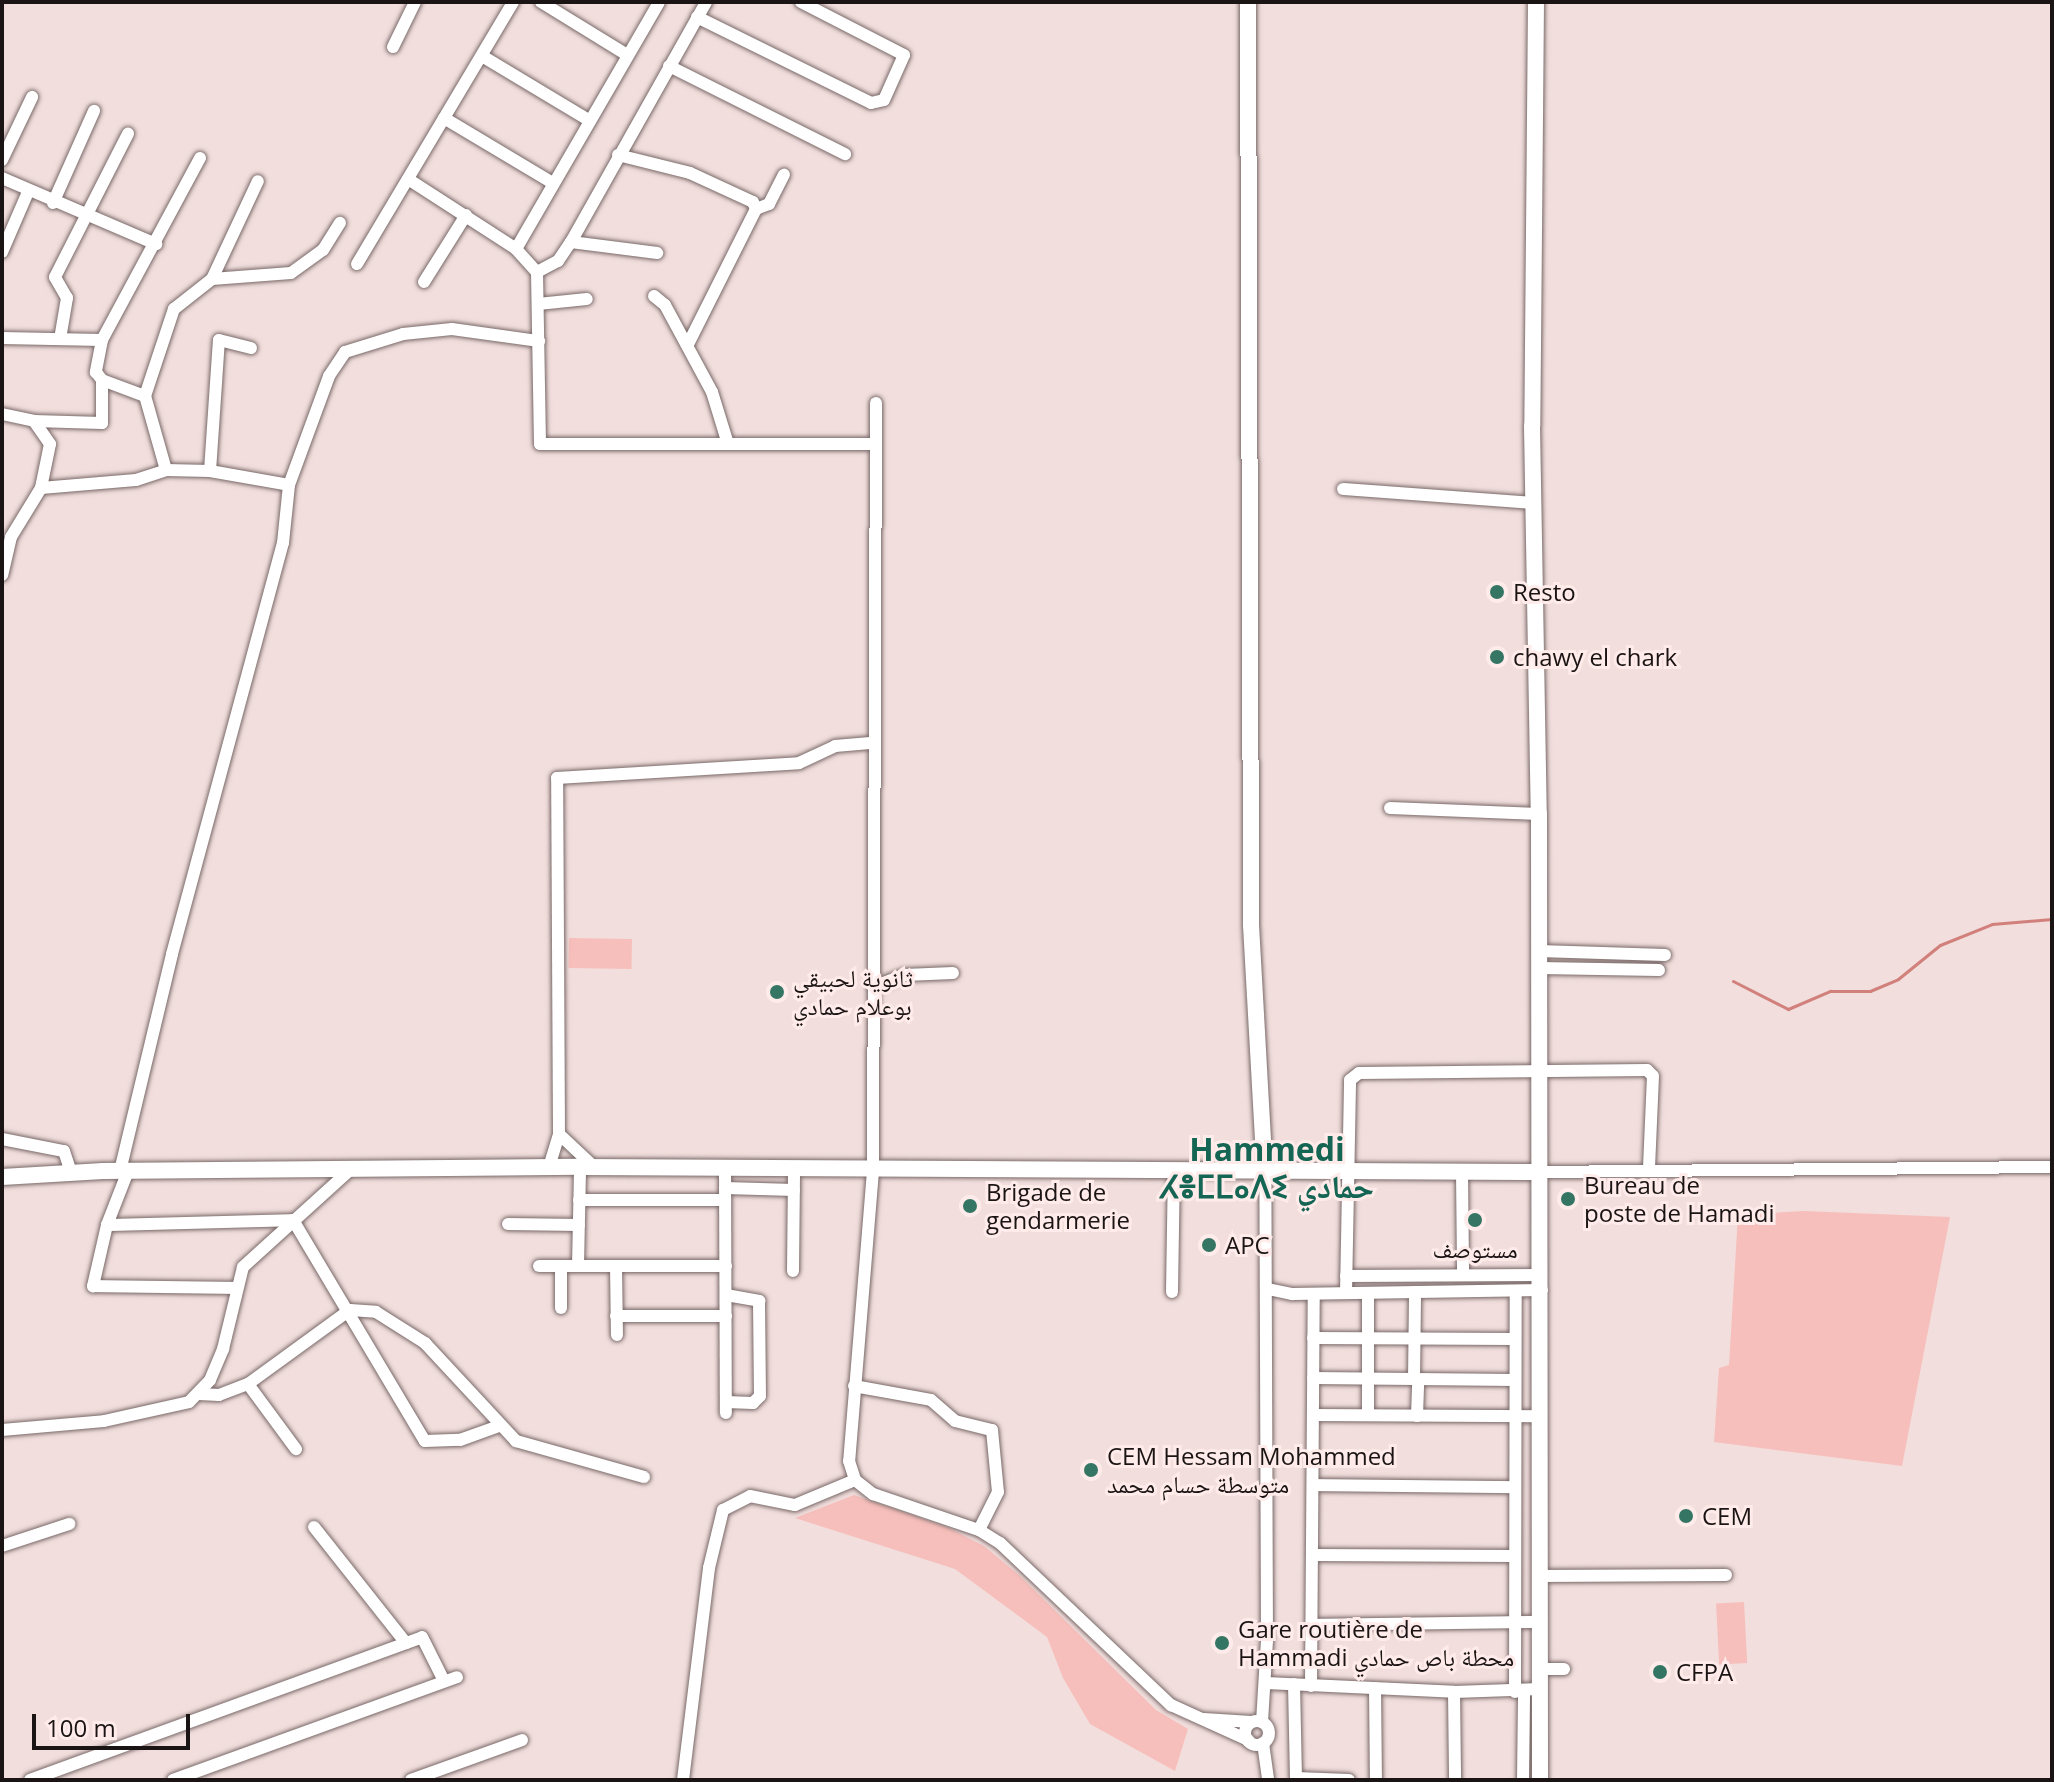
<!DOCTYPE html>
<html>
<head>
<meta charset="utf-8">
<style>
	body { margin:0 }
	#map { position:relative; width:2054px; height:1782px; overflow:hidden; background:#f1dedd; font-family:"Open Sans","Noto Naskh Arabic","Noto Sans Tifinagh",sans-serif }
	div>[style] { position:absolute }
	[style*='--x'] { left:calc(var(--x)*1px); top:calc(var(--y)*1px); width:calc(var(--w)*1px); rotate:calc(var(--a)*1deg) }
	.green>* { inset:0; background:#f7bfbb; transform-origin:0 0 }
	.stream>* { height:3px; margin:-1.5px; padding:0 1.5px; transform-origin:1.5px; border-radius:1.5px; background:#d1807b }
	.roads { filter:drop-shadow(0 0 2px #796968) drop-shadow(0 0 2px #796968) }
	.minor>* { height:12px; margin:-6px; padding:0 6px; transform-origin:6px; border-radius:6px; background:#fff }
	.minor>.ring { margin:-6px; padding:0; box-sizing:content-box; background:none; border:12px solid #fff; border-radius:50% }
	.major>* { height:16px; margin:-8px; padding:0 8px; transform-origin:8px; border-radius:8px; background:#fff }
	.dots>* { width:22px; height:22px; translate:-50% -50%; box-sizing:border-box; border:4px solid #ffecea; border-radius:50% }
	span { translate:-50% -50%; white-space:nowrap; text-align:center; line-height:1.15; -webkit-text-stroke:6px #ffecea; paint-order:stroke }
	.poi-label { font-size:24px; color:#1b1414 }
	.left { translate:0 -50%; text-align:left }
	.district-label { font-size:32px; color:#146553; font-weight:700 }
	.frame { position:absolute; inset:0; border:4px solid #1b1414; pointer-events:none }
	.scale { position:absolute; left:32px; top:1714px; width:158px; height:36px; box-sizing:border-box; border:4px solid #1b1414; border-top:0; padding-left:10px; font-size:24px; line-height:28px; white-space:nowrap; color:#1b1414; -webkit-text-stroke:6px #ffecea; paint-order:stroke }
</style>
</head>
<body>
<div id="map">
	<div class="green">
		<div style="left:569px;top:938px;width:63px;height:30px;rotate:1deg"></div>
		<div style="clip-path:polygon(1804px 1211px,1950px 1217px,1902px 1466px,1714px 1442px,1719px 1368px,1729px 1365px,1738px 1215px)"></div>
		<div style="clip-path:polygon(854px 1495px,949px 1528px,984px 1546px,1019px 1575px,1156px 1710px,1188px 1729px,1175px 1771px,1090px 1724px,1063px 1678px,1047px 1637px,955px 1569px,795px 1518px)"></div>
		<div style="left:1744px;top:1602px;width:61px;height:28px;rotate:87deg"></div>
	</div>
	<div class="stream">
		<div style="--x:1733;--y:981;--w:62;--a:27"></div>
		<div style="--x:1788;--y:1009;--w:46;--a:-23.2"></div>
		<div style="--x:1830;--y:991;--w:40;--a:0"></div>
		<div style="--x:1870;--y:991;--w:30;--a:-23"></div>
		<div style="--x:1898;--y:979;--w:54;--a:-39"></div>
		<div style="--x:1940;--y:945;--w:56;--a:-22"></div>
		<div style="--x:1992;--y:924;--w:60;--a:-4.8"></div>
	</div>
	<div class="roads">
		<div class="minor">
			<div style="--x:541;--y:2;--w:101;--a:31.6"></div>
			<div style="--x:697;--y:17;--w:194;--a:26.3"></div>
			<div style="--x:871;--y:103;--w:13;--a:-13"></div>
			<div style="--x:884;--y:100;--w:49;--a:-66"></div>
			<div style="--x:904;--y:55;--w:116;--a:-152.8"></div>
			<div style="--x:393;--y:47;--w:50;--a:-63.9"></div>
			<div style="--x:482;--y:56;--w:126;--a:31"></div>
			<div style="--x:669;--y:66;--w:197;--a:26.6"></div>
			<div style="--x:444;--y:118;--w:125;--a:30.9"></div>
			<div style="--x:618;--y:155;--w:74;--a:14"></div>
			<div style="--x:690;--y:173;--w:69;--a:24.7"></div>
			<div style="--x:753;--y:202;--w:8;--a:67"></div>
			<div style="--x:756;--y:209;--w:153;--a:116.7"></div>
			<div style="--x:200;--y:158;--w:207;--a:118.3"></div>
			<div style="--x:102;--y:340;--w:33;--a:101"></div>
			<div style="--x:96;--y:372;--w:10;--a:53"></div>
			<div style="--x:102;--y:380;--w:46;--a:20.4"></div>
			<div style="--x:145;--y:396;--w:92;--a:-71.6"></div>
			<div style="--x:174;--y:309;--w:48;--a:-38.3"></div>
			<div style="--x:212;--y:279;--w:108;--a:-64.9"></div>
			<div style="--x:2;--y:160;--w:70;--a:-64.5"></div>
			<div style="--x:2;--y:178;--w:168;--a:23.2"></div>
			<div style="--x:408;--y:179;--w:129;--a:32.9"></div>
			<div style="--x:516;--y:249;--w:31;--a:48"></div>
			<div style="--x:537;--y:272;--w:172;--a:89"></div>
			<div style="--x:540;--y:444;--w:335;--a:0"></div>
			<div style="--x:53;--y:203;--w:101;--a:-66"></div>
			<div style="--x:756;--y:209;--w:14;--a:-21"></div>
			<div style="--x:769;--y:204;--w:33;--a:-63"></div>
			<div style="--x:571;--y:242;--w:87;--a:7.3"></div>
			<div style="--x:516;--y:249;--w:285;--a:-59.9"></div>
			<div style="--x:2;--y:252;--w:65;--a:-66.6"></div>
			<div style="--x:357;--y:264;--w:305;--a:-59.2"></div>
			<div style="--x:537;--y:272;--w:24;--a:-28"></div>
			<div style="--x:558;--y:261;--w:23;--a:-56"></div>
			<div style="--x:571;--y:242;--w:275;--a:-60.6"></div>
			<div style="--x:212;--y:279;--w:79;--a:-4.3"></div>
			<div style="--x:291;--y:273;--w:39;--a:-36"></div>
			<div style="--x:323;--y:250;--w:32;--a:-58"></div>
			<div style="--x:424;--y:282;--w:79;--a:-57.9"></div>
			<div style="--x:654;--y:296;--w:14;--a:39"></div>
			<div style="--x:665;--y:305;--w:99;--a:61.6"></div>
			<div style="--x:712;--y:392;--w:54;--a:72.9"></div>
			<div style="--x:538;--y:304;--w:49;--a:-5.8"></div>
			<div style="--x:2;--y:338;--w:100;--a:1.1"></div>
			<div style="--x:60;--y:339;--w:42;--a:-80.3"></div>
			<div style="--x:67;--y:298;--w:24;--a:-120"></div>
			<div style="--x:55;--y:277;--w:161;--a:-63"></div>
			<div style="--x:876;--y:403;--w:768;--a:90.22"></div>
			<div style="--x:873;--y:1171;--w:291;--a:94.7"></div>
			<div style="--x:849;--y:1461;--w:20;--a:72"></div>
			<div style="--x:855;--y:1480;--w:23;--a:38"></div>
			<div style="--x:873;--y:1494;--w:112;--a:18.8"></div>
			<div style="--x:979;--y:1530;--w:25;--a:32"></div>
			<div style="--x:1000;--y:1543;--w:236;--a:43.5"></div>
			<div style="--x:1171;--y:1705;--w:85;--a:24.4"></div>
			<div style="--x:2;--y:414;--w:33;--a:12"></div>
			<div style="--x:34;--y:421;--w:28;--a:55"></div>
			<div style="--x:50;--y:444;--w:45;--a:101.6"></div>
			<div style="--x:41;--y:488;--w:57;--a:121.5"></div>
			<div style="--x:11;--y:537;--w:39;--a:103"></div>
			<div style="--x:34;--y:421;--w:68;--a:1.7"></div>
			<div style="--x:102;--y:423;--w:43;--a:-90"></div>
			<div style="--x:166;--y:470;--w:44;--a:1.3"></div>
			<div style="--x:210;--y:471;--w:80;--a:10"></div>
			<div style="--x:289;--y:485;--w:116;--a:-69.8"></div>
			<div style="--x:329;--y:376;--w:29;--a:-56"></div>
			<div style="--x:345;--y:352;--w:61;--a:-17.2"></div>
			<div style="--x:403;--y:334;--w:49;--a:-5.8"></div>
			<div style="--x:452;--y:329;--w:88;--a:7.9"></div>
			<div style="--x:210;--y:471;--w:131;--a:-86.1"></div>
			<div style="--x:219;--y:340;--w:33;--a:14"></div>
			<div style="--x:41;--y:488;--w:95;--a:-4.8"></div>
			<div style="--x:136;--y:480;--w:32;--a:-18"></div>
			<div style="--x:166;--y:470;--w:77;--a:-105.8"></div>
			<div style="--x:1343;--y:489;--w:192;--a:4.2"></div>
			<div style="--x:1390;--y:808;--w:149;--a:2.3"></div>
			<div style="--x:1539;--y:951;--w:126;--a:1.8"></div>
			<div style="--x:1539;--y:968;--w:120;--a:1"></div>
			<div style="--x:873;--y:987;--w:34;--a:-21"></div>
			<div style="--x:905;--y:975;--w:48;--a:-2.4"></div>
			<div style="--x:559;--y:1134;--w:48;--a:43.3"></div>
			<div style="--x:2;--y:1139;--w:63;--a:11"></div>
			<div style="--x:64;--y:1151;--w:22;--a:72"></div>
			<div style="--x:549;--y:1167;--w:34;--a:-73"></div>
			<div style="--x:559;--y:1134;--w:356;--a:-90.3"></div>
			<div style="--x:557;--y:778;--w:242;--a:-3.5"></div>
			<div style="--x:799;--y:763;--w:40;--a:-25"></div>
			<div style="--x:835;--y:746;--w:38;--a:-5"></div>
			<div style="--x:725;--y:1169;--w:244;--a:89.8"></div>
			<div style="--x:120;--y:1171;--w:223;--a:-76.5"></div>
			<div style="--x:172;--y:954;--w:426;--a:-74.9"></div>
			<div style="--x:283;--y:543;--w:58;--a:-84.1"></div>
			<div style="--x:128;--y:1171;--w:58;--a:111.3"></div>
			<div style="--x:107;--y:1225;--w:63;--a:102.9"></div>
			<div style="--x:93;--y:1286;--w:141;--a:0.8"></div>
			<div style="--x:1462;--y:1172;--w:103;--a:89.4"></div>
			<div style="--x:1539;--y:1172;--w:513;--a:-0.56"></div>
			<div style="--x:725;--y:1188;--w:69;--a:1.7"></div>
			<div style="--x:579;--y:1200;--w:146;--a:0"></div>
			<div style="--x:508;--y:1224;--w:71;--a:0.8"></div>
			<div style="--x:107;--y:1225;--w:186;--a:-1.5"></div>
			<div style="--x:293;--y:1220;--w:257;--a:59.2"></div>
			<div style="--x:425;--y:1441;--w:35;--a:-2"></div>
			<div style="--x:460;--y:1440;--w:41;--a:-19.7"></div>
			<div style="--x:539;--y:1266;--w:187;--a:0"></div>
			<div style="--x:561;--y:1266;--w:42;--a:90"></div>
			<div style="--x:578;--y:1266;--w:99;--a:-88.8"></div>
			<div style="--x:616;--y:1266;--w:69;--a:89.2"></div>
			<div style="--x:793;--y:1271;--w:101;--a:-89.4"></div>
			<div style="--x:1346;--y:1276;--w:195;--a:-0.3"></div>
			<div style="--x:1268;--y:1289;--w:25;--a:12"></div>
			<div style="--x:1292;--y:1294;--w:250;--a:-0.9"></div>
			<div style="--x:1172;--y:1292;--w:121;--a:-89.1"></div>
			<div style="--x:1346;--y:1293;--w:213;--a:-88.9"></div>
			<div style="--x:1350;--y:1080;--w:11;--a:-38"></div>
			<div style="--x:1359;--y:1073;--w:288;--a:-0.6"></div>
			<div style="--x:1647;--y:1070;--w:8;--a:45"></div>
			<div style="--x:1653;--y:1076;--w:93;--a:92.5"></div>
			<div style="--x:726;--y:1295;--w:34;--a:10"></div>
			<div style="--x:759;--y:1301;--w:95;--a:89.4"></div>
			<div style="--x:760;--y:1396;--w:10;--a:135"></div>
			<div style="--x:753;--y:1403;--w:27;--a:-178"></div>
			<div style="--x:616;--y:1316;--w:110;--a:0"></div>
			<div style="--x:1313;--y:1338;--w:202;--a:0.3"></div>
			<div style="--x:1313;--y:1378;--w:202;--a:0.6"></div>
			<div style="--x:1414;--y:1379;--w:87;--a:-89.3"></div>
			<div style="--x:248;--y:1384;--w:81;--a:53.6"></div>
			<div style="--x:854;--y:1386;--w:78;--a:10.3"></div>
			<div style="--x:931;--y:1400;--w:32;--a:41"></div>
			<div style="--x:955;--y:1421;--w:38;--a:14"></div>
			<div style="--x:992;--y:1430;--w:62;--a:84.5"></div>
			<div style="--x:998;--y:1492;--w:42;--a:116.6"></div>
			<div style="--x:199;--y:1394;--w:20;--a:3"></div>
			<div style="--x:219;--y:1395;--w:31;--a:-21"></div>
			<div style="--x:248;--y:1384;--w:126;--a:-36"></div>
			<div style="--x:350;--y:1310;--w:26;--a:4"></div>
			<div style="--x:376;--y:1312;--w:58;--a:32.3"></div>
			<div style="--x:425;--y:1343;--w:134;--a:47.1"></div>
			<div style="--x:516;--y:1441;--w:133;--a:15.7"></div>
			<div style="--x:1313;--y:1415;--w:228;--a:0.3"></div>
			<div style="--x:1368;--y:1415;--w:122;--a:-90"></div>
			<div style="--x:1417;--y:1416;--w:36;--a:-88"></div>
			<div style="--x:2;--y:1430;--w:102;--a:-5"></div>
			<div style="--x:104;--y:1421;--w:87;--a:-12.6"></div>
			<div style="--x:189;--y:1402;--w:30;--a:-46"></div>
			<div style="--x:210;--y:1380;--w:34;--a:-67"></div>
			<div style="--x:223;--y:1349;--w:84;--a:-76.3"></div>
			<div style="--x:243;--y:1267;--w:146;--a:-42.2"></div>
			<div style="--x:1313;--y:1485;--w:202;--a:0.6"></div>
			<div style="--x:314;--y:1527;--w:148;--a:51.6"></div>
			<div style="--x:2;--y:1546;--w:71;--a:-18.2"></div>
			<div style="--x:1312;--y:1555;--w:202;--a:0.3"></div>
			<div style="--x:1540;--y:1576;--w:186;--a:-0.3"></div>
			<div style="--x:1311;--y:1625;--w:229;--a:-0.8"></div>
			<div style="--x:1540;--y:1669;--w:24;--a:0"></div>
			<div style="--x:1266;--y:1683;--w:188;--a:2.7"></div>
			<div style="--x:1454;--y:1692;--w:86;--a:-2"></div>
			<div style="--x:1294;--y:1684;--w:94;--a:88.8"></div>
			<div style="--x:1296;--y:1778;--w:53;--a:2.2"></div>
			<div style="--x:1311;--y:1686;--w:392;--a:-89.6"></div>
			<div style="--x:1375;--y:1688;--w:92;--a:89.4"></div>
			<div style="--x:1454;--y:1692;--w:88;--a:89.3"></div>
			<div style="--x:1515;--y:1692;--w:401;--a:-89.9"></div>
			<div style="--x:1204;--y:1719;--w:47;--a:3.7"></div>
			<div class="ring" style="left:1245px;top:1721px;width:12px;height:12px"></div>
			<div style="--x:1262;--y:1722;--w:81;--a:-86.5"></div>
			<div style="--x:1267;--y:1641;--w:469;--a:-90.2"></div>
			<div style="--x:1263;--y:1743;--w:37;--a:82"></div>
			<div style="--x:30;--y:1780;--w:417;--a:-20"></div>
			<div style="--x:422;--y:1637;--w:49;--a:63.4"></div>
			<div style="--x:173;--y:1780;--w:302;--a:-19.9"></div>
			<div style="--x:411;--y:1780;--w:118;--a:-19.8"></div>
			<div style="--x:683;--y:1780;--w:214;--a:-83"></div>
			<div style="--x:709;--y:1568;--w:60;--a:-76.4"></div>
			<div style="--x:723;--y:1510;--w:30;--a:-27"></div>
			<div style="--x:750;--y:1496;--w:46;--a:11.3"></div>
			<div style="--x:795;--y:1505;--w:65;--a:-22.6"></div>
			<div style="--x:1523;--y:1780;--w:87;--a:-89.3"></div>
		</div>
		<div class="major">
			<div style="--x:1248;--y:2;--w:923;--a:89.81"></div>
			<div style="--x:1251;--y:925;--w:247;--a:86.8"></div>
			<div style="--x:1536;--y:2;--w:424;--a:90.5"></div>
			<div style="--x:1532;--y:426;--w:388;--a:89"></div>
			<div style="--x:1539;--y:814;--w:966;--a:89.94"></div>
			<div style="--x:2;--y:1177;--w:101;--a:-3.4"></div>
			<div style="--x:103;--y:1171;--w:477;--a:-0.5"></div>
			<div style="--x:580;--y:1167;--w:959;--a:0.3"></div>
		</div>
	</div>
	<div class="dots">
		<div style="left:1497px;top:592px;background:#347564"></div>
		<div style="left:1497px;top:657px;background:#347564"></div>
		<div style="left:777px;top:992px;background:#347564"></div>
		<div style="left:1568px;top:1199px;background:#347564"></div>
		<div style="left:970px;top:1206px;background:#347564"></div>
		<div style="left:1475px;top:1220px;background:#347564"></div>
		<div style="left:1209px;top:1245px;background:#347564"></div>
		<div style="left:1091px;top:1470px;background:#347564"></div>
		<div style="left:1686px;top:1516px;background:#347564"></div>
		<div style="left:1222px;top:1643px;background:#347564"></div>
		<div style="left:1660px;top:1672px;background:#347564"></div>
	</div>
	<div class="poi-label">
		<span class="left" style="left:1513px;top:592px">Resto</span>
		<span class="left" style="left:1513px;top:657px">chawy el chark</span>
		<span class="left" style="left:793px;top:992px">ثانوية لحبيقي<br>بوعلام حمادي</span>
		<span class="left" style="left:1584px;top:1199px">Bureau de<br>poste de Hamadi</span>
		<span class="left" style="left:986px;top:1206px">Brigade de<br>gendarmerie</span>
		<span class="left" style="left:1225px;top:1245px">APC</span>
		<span style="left:1475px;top:1249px">مستوصف</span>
		<span class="left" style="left:1107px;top:1470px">CEM Hessam Mohammed<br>متوسطة حسام محمد</span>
		<span class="left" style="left:1702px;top:1516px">CEM</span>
		<span class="left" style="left:1238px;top:1643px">Gare routière de<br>Hammadi محطة باص حمادي</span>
		<span class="left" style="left:1676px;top:1672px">CFPA</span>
	</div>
	<div class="district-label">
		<span style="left:1267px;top:1168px">Hammedi<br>ⵃⴻⵎⵎⴰⴷⵉ حمادي</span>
	</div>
	<div class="frame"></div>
	<div class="scale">100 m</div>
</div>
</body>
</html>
